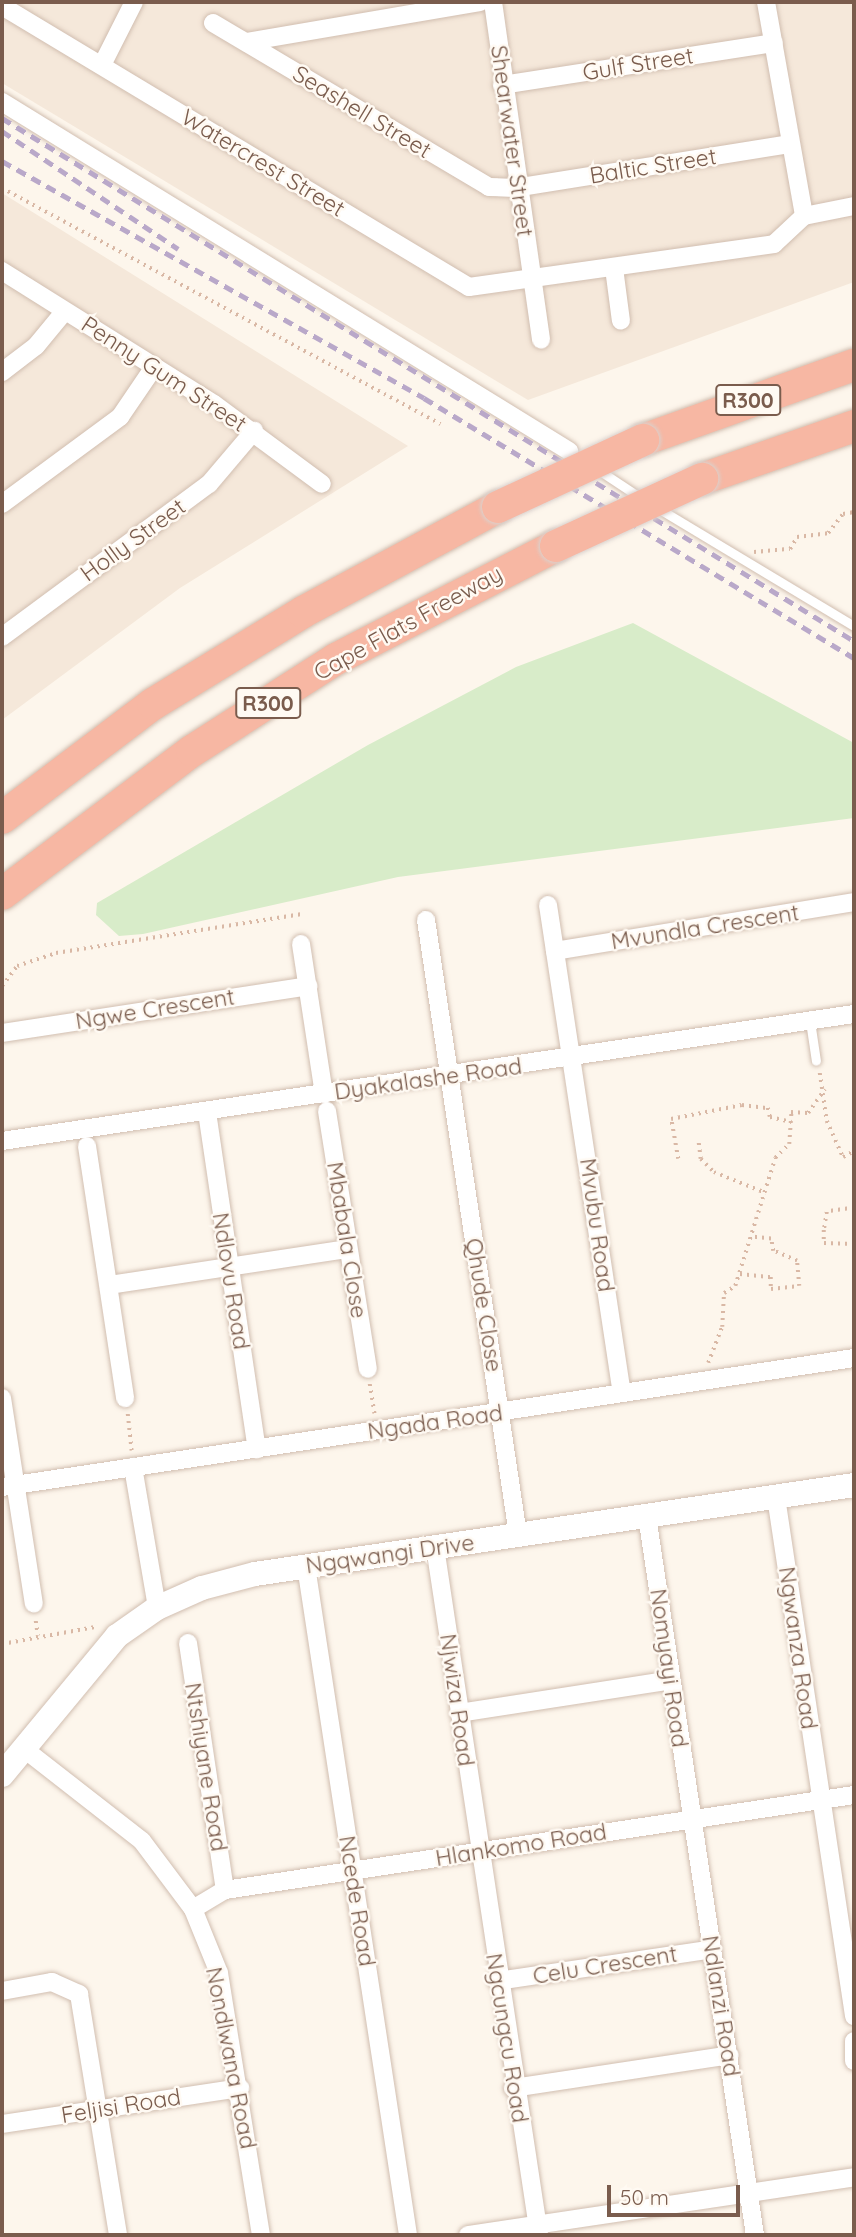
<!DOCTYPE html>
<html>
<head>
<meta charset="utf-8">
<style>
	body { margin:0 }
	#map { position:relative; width:856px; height:2237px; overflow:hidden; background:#fdf6ec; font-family:Quicksand,sans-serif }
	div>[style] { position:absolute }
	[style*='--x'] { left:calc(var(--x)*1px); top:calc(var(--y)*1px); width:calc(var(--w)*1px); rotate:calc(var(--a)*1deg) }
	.residential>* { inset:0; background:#f5e8da }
	.green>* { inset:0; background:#d8ecc9 }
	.path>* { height:3.5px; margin-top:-1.75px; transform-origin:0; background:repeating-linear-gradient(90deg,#d9b8a5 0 2px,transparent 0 7px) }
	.roads { filter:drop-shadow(0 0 2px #d1beb0) drop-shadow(0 0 2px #d1beb0) }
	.lane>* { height:9px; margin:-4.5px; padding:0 4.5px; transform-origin:4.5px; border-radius:4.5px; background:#fff }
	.street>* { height:18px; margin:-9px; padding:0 9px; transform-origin:9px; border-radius:9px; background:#fff }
	.secondary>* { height:24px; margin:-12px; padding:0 12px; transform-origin:12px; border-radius:12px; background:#fff }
	.highway>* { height:32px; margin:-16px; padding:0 16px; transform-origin:16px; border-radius:16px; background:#f7b7a3 }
	.rail>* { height:5px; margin-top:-2.5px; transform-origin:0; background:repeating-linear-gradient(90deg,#b9a8c9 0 10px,transparent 0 17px) }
	.bridges { filter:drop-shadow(0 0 2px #dad1cd) drop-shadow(0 0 2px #dad1cd) }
	.highway-bridge>* { height:32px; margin:-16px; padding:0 16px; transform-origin:16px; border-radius:16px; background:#f7b7a3 }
	span { translate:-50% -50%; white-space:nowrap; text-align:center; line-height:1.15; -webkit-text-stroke:5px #fffaf3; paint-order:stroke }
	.shield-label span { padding:2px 5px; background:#fffaf3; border:2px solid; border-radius:5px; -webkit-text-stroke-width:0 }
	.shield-label { font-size:21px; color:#7a5c4d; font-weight:700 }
	.street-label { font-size:23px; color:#7a5c4d }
	.frame { position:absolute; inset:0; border:4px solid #7a5c4d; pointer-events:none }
	.scale { position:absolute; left:607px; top:2185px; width:133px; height:32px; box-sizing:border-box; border:4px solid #7a5c4d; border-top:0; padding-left:9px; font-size:21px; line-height:24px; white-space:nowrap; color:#7a5c4d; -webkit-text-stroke:5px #fffaf3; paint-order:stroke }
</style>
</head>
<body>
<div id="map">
	<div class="residential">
		<div style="clip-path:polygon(2px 2px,854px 2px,854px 282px,528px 400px,2px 83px)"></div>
		<div style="clip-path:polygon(2px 193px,408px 446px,180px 588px,2px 720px)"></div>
	</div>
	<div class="green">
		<div style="clip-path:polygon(633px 623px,854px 743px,854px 818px,398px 877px,143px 934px,119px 936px,96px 915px,97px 903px,368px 745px,516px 667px)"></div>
	</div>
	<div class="path">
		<div style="--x:2;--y:188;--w:498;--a:28.3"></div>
		<div style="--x:754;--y:552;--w:36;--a:-5"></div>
		<div style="--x:790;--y:549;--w:14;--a:-60"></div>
		<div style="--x:797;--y:537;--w:31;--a:-7"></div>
		<div style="--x:828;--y:533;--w:24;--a:-52"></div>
		<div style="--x:843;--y:514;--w:11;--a:-10"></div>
		<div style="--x:2;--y:986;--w:25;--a:-53"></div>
		<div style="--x:17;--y:966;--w:41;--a:-18.4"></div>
		<div style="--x:56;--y:953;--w:249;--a:-9"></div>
		<div style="--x:820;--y:1073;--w:49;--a:81.7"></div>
		<div style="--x:827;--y:1121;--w:39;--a:66"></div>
		<div style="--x:843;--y:1157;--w:13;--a:-29"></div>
		<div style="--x:699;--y:1143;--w:16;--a:83"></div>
		<div style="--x:701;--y:1159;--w:18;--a:45"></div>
		<div style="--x:714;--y:1172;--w:56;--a:22"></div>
		<div style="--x:678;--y:1159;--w:41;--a:-99.9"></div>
		<div style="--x:671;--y:1119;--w:72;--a:-11.2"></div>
		<div style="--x:742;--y:1105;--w:26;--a:7"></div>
		<div style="--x:768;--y:1108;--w:9;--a:77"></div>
		<div style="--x:770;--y:1117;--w:22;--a:13"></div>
		<div style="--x:854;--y:1208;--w:27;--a:172"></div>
		<div style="--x:827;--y:1212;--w:18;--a:99"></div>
		<div style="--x:824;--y:1230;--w:13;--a:90"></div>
		<div style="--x:824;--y:1243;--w:30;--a:2"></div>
		<div style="--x:740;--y:1274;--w:31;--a:6"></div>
		<div style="--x:771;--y:1277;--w:12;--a:90"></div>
		<div style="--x:771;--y:1289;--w:28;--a:-6"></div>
		<div style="--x:799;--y:1286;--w:25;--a:-95"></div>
		<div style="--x:797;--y:1261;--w:26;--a:-157"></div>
		<div style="--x:773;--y:1251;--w:12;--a:-99"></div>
		<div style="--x:771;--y:1239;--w:20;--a:-174"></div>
		<div style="--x:708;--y:1363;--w:39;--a:-69"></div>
		<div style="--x:722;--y:1327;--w:34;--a:-87"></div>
		<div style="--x:724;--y:1293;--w:13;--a:-32"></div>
		<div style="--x:735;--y:1286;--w:134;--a:-72.6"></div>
		<div style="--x:775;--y:1158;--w:20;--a:-45"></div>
		<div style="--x:789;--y:1144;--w:32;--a:-86"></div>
		<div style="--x:791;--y:1112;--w:17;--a:3"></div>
		<div style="--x:808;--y:1113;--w:29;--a:-55"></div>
		<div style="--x:370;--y:1384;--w:30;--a:81"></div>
		<div style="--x:128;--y:1414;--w:37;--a:84"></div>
		<div style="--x:36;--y:1621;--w:15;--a:82"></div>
		<div style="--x:2;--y:1644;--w:96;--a:-10.3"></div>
	</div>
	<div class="roads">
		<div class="lane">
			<div style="--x:597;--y:469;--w:53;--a:33.4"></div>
			<div style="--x:656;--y:507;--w:231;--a:31"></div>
			<div style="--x:810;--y:1021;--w:40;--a:81.5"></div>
		</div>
		<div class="street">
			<div style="--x:493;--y:2;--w:341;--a:81.9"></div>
			<div style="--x:766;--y:2;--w:217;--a:79.9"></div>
			<div style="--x:2;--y:6;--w:545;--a:31.04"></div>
			<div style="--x:469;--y:287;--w:308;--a:-8"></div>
			<div style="--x:774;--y:244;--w:41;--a:-43"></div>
			<div style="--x:804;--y:216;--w:51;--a:-11.3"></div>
			<div style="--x:213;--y:23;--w:321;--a:30.7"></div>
			<div style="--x:489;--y:187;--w:26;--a:2"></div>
			<div style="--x:515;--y:188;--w:278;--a:-9.1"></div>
			<div style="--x:246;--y:42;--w:237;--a:-9.7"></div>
			<div style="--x:102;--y:65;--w:71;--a:-63.1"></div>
			<div style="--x:502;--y:85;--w:275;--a:-8.8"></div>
			<div style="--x:2;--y:102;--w:666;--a:31.61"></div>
			<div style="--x:614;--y:268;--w:53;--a:82.5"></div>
			<div style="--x:2;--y:271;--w:250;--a:32.1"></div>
			<div style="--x:214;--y:404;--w:134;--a:36.5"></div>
			<div style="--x:2;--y:372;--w:43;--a:-37.4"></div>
			<div style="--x:36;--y:346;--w:45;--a:-50.4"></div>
			<div style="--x:2;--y:504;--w:147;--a:-36.4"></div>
			<div style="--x:120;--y:417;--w:60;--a:-55.8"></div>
			<div style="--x:2;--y:637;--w:257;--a:-36.5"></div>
			<div style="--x:209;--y:484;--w:70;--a:-49.7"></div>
			<div style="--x:548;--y:905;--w:493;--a:81.4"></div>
			<div style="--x:426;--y:920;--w:622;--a:81.49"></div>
			<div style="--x:301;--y:944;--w:152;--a:81.3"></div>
			<div style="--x:555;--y:951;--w:303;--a:-9.3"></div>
			<div style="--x:2;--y:1033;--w:310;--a:-8.7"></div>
			<div style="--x:327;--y:1111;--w:261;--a:81"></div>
			<div style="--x:207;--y:1112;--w:341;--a:81.6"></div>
			<div style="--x:2;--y:1141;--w:861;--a:-8.48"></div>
			<div style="--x:87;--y:1146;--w:255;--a:81.4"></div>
			<div style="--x:109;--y:1285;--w:241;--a:-8.6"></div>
			<div style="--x:2;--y:1398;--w:208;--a:81.2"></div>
			<div style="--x:133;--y:1467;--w:143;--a:80.3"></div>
			<div style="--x:2;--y:1487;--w:862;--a:-8.61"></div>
			<div style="--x:776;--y:1497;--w:525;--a:81.45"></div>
			<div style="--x:647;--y:1516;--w:727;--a:81.46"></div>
			<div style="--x:435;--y:1547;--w:696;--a:81.4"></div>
			<div style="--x:306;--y:1566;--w:677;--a:81.33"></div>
			<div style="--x:188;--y:1643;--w:250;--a:81.5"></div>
			<div style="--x:459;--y:1713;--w:215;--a:-8.8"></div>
			<div style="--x:23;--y:1748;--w:151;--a:38"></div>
			<div style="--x:142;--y:1841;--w:85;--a:53.1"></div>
			<div style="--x:193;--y:1909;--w:69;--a:67.9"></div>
			<div style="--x:219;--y:1973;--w:265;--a:80.9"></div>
			<div style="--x:193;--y:1909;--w:37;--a:-31"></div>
			<div style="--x:225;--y:1890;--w:636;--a:-8.59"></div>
			<div style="--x:497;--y:1981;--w:218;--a:-8.4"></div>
			<div style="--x:2;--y:1991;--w:51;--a:-10.2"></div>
			<div style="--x:52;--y:1982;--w:30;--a:24"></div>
			<div style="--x:79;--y:1994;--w:244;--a:80.8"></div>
			<div style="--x:854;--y:2041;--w:20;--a:90"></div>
			<div style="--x:513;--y:2088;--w:219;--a:-8.6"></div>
			<div style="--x:2;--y:2124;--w:241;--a:-8.6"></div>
			<div style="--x:468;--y:2235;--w:390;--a:-8.5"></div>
		</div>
		<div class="secondary">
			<div style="--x:2;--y:1775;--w:180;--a:-50.4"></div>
			<div style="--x:117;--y:1636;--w:49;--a:-35"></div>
			<div style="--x:157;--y:1608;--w:49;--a:-24"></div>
			<div style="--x:202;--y:1588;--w:55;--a:-14.8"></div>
			<div style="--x:255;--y:1574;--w:606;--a:-8.45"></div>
		</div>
		<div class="highway">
			<div style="--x:643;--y:440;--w:224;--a:-19.6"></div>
			<div style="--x:702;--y:479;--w:161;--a:-19.2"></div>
			<div style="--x:2;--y:818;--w:189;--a:-37.1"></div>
			<div style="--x:153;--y:704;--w:176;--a:-31.5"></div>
			<div style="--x:303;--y:612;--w:221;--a:-28.3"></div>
			<div style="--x:2;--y:894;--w:238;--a:-37"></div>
			<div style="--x:192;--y:751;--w:171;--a:-32.6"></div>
			<div style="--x:336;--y:659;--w:247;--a:-27.2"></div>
		</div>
	</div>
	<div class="rail">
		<div style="--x:2;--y:118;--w:1000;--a:31.54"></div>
		<div style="--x:2;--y:131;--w:212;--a:33.8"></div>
		<div style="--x:2;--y:161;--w:484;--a:29.3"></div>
		<div style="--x:424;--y:398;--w:502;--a:31.16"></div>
	</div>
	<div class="bridges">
		<div class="highway-bridge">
			<div style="--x:498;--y:507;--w:160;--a:-24.8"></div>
			<div style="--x:556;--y:546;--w:161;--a:-24.7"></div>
		</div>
	</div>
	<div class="shield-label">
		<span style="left:748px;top:400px">R300</span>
		<span style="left:268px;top:703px">R300</span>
	</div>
	<div class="street-label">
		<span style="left:638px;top:64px;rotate:-9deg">Gulf Street</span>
		<span style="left:362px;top:112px;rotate:31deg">Seashell Street</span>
		<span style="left:512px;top:141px;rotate:82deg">Shearwater Street</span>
		<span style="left:263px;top:163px;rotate:31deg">Watercrest Street</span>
		<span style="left:653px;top:166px;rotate:-9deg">Baltic Street</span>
		<span style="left:164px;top:374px;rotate:33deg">Penny Gum Street</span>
		<span style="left:133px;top:540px;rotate:-36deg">Holly Street</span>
		<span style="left:408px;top:623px;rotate:-29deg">Cape Flats Freeway</span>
		<span style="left:705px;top:927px;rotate:-9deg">Mvundla Crescent</span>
		<span style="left:155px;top:1009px;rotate:-9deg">Ngwe Crescent</span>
		<span style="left:428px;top:1079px;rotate:-8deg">Dyakalashe Road</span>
		<span style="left:597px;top:1225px;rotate:82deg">Mvubu Road</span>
		<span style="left:347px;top:1240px;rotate:81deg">Mbabala Close</span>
		<span style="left:231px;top:1281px;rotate:81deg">Ndlovu Road</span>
		<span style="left:484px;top:1305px;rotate:81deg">Qhude Close</span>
		<span style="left:435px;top:1422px;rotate:-8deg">Ngada Road</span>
		<span style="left:390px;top:1554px;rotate:-8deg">Ngqwangi Drive</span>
		<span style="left:798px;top:1648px;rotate:82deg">Ngwanza Road</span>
		<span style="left:669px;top:1668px;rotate:82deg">Nomyayi Road</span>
		<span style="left:457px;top:1700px;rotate:82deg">Njwiza Road</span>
		<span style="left:206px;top:1767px;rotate:81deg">Ntshiyane Road</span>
		<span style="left:521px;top:1845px;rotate:-9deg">Hlankomo Road</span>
		<span style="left:357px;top:1901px;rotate:81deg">Ncede Road</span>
		<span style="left:605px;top:1965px;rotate:-9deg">Celu Crescent</span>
		<span style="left:721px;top:2006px;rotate:81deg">Ndlanzi Road</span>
		<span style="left:507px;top:2038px;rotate:81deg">Ngcungcu Road</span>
		<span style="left:231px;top:2058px;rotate:79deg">Nondlwana Road</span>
		<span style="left:121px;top:2106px;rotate:-9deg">Feljisi Road</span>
	</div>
	<div class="frame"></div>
	<div class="scale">50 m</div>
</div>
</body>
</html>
